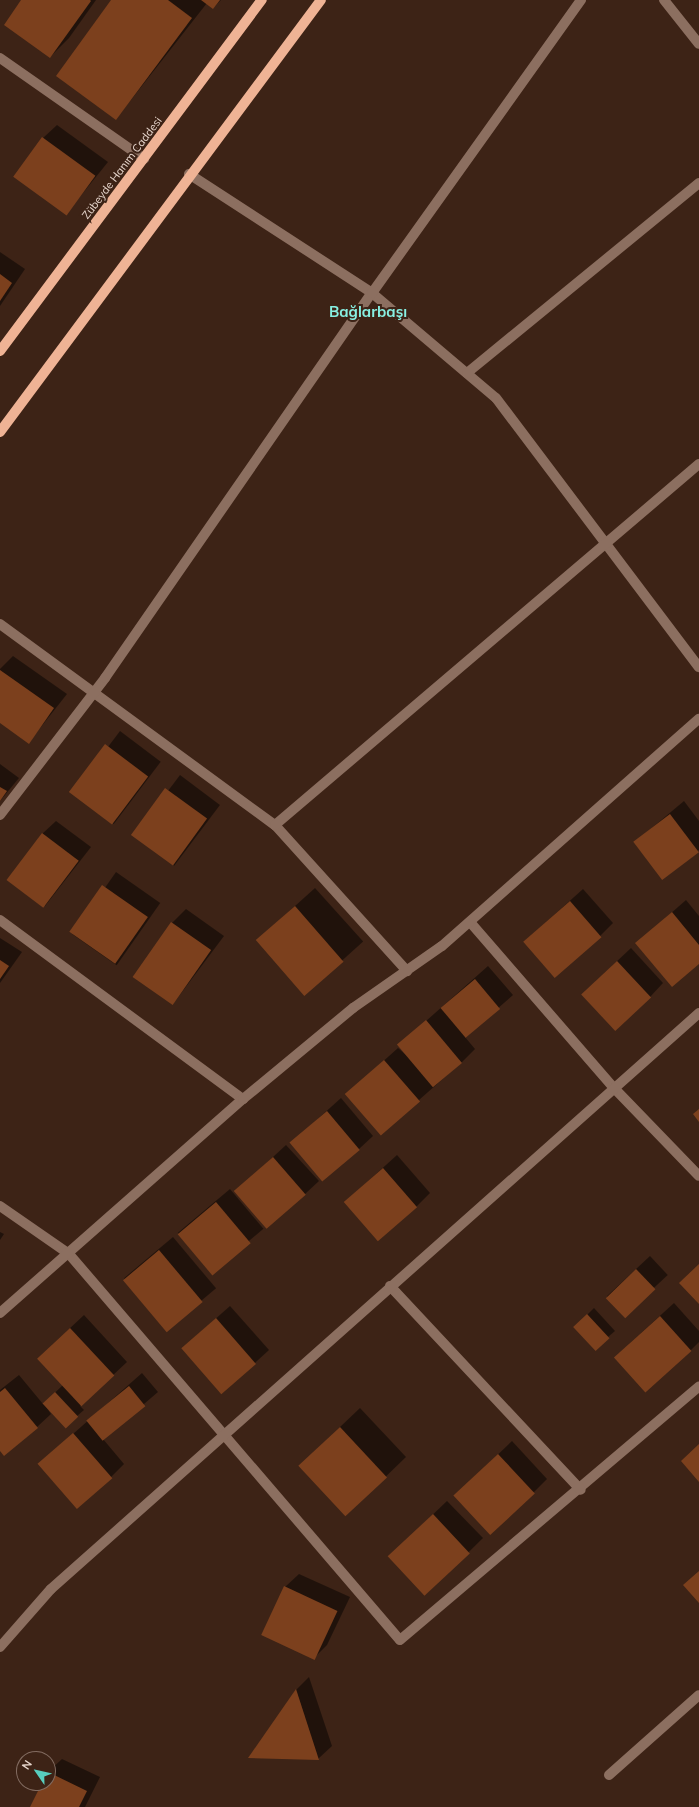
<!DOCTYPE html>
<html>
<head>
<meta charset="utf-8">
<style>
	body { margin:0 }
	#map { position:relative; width:699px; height:1807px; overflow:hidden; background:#3d2316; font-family:Mulish,sans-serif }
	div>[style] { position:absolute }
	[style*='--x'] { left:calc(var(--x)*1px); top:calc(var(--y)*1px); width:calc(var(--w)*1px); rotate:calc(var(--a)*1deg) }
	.shadow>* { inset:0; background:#0007; transform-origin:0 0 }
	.building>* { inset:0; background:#7c401d; transform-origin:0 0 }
	.minor>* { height:10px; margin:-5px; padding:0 5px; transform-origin:5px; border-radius:5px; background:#8c6f60 }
	.major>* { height:10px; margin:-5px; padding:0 5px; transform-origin:5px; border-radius:5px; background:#efb395 }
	span { translate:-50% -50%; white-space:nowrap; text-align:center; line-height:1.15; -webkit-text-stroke:4px #3d2316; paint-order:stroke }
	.street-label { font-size:11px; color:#e9d8cf }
	.district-label { font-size:15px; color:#87f0e2; font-weight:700 }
	.north { position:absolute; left:16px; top:1751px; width:40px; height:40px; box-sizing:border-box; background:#3d2316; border:1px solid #826b60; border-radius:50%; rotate:304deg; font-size:11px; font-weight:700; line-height:16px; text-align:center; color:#e9d8cf }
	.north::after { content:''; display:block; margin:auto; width:14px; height:18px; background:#58cebf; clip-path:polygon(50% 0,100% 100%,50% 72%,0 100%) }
</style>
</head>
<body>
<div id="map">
	<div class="shadow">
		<div style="clip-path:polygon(23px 0,96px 0,69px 38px,50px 57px)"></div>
		<div style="clip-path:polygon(113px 0,221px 0,213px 8px,207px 3px,116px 119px)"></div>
		<div style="clip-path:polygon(57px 125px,108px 162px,66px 214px,43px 138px)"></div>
		<div style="clip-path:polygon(0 252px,25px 269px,0 306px)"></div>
		<div style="clip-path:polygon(13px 656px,67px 694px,29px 742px,0 722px,0 669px)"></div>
		<div style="left:120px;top:731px;width:51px;height:78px;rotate:37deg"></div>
		<div style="clip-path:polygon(0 764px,19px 778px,0 801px)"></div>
		<div style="left:180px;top:775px;width:50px;height:76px;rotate:37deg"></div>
		<div style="clip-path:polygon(684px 801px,699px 821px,699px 850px,663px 878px,635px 842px)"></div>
		<div style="clip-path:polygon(56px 821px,91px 847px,45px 906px,42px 834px)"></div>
		<div style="left:116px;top:872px;width:54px;height:76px;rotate:35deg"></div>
		<div style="left:315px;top:888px;width:72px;height:78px;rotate:48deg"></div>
		<div style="clip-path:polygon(583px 889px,613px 923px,600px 936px,525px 941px)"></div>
		<div style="clip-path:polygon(686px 900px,699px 916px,699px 963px,637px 943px)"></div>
		<div style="clip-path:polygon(186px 909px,224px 936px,173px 1004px,172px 923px)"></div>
		<div style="clip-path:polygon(0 938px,22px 952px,0 983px)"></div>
		<div style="clip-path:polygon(631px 948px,663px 983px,650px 997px,596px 981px)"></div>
		<div style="clip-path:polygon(488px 966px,513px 995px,465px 1037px,475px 1049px,462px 1062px,419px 1100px,360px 1082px,398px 1048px,414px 1062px,399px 1045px)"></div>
		<div style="clip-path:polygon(341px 1098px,373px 1136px,359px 1149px,291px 1143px)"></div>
		<div style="clip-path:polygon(286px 1145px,319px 1181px,305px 1194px,235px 1192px)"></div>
		<div style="clip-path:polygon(397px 1155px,430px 1193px,416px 1207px,345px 1202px)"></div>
		<div style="left:230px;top:1189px;width:52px;height:68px;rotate:50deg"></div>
		<div style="clip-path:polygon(0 1232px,4px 1234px,0 1240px)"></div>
		<div style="left:173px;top:1237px;width:67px;height:64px;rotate:50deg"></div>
		<div style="left:650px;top:1256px;width:26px;height:59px;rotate:47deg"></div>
		<div style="clip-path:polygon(674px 1303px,699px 1331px,699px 1342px,691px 1350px,629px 1344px)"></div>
		<div style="clip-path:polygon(230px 1306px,269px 1350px,222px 1393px,196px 1336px)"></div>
		<div style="clip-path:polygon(594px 1308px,615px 1331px,608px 1337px,581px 1321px)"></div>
		<div style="clip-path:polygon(84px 1315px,127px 1362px,80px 1406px,84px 1410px,77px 1416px,44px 1404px,51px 1414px,37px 1427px,0 1449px,0 1390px,19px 1375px,43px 1404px,63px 1385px,52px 1345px)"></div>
		<div style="clip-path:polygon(142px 1373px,158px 1392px,103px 1439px,124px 1464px,111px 1477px,39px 1464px)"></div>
		<div style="clip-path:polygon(360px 1408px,406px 1457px,346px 1515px,319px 1447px)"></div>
		<div style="clip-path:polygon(512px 1441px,547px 1479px,534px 1492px,469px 1482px)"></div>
		<div style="clip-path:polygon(447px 1501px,483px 1538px,426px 1594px,403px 1543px)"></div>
		<div style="clip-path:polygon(299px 1574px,350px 1597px,327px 1645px,313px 1659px,285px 1587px)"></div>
		<div style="clip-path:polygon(309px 1677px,332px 1746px,318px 1759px,296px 1690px)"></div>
		<div style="clip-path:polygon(62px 1759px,100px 1777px,85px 1807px,31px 1807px,43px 1783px,48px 1783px,48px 1772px)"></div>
	</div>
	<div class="building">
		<div style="clip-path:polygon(21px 0,90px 0,91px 1px,50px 58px,4px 25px)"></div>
		<div style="clip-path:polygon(111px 0,168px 0,192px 18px,116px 120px,56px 76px)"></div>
		<div style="clip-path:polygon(201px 0,220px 0,213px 9px)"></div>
		<div style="left:42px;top:137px;width:66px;height:49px;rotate:36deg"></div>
		<div style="clip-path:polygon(0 274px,12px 283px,0 301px)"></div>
		<div style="clip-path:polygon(0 670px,54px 708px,29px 744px,0 723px)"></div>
		<div style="left:105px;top:744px;width:54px;height:60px;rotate:37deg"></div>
		<div style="clip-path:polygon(0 787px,7px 791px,0 801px)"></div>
		<div style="left:165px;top:788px;width:52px;height:58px;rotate:36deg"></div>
		<div style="left:670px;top:814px;width:48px;height:46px;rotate:53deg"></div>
		<div style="left:42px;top:833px;width:46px;height:59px;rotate:37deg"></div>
		<div style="left:102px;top:885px;width:56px;height:57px;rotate:35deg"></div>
		<div style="left:570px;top:901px;width:48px;height:62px;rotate:49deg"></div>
		<div style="left:295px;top:906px;width:74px;height:52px;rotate:49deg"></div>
		<div style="clip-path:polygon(672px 912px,699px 945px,699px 964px,672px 987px,635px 943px)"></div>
		<div style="left:171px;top:922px;width:49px;height:67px;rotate:35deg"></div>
		<div style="clip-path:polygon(0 960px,9px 966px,0 979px)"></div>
		<div style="left:617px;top:961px;width:50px;height:49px;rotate:47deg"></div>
		<div style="left:475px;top:979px;width:39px;height:45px;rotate:50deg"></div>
		<div style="left:426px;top:1020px;width:56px;height:38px;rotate:50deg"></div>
		<div style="left:384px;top:1060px;width:55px;height:52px;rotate:49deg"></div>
		<div style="clip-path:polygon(699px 1109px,699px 1122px,693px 1114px)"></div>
		<div style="left:327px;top:1111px;width:51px;height:49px;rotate:50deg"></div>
		<div style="left:273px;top:1157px;width:50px;height:52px;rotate:49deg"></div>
		<div style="left:383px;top:1168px;width:52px;height:52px;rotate:49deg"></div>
		<div style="left:216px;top:1202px;width:54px;height:50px;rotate:50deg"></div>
		<div style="left:159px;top:1250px;width:68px;height:47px;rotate:50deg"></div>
		<div style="clip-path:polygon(699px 1264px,699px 1304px,679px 1283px)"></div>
		<div style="left:636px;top:1269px;width:28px;height:42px;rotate:46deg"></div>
		<div style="left:587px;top:1314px;width:33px;height:19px;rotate:47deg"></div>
		<div style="left:660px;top:1316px;width:47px;height:62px;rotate:48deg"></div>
		<div style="left:216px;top:1318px;width:61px;height:46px;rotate:49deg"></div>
		<div style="left:70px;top:1328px;width:65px;height:45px;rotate:47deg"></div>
		<div style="left:129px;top:1386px;width:26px;height:55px;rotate:51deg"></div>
		<div style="clip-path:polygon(5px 1388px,38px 1428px,4px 1456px,0 1451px,0 1392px)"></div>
		<div style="left:55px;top:1392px;width:34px;height:17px;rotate:47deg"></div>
		<div style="left:340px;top:1427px;width:69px;height:57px;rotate:47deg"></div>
		<div style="left:73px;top:1433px;width:60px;height:47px;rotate:49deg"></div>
		<div style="clip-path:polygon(699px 1444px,699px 1482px,681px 1461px)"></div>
		<div style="left:498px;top:1454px;width:54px;height:61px;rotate:47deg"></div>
		<div style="left:433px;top:1514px;width:54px;height:62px;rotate:47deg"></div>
		<div style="clip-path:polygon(699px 1571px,699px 1603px,683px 1585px)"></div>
		<div style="left:284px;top:1586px;width:59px;height:54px;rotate:25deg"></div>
		<div style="clip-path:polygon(296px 1689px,319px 1760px,248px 1758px)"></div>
		<div style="clip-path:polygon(48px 1772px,87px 1791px,79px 1807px,30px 1807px,42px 1783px,48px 1783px)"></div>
	</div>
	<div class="minor">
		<div style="--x:664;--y:0;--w:56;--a:51.5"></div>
		<div style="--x:0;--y:58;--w:176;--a:35"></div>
		<div style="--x:189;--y:174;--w:218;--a:33"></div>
		<div style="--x:372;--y:293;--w:162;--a:40.3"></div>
		<div style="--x:496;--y:398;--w:337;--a:53"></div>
		<div style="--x:467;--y:373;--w:300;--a:-39.3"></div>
		<div style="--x:0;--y:624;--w:341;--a:36.2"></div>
		<div style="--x:275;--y:825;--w:197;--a:47.9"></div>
		<div style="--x:0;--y:815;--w:173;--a:-52.5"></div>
		<div style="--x:105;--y:678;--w:469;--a:-55.3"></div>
		<div style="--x:372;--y:293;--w:360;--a:-54.5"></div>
		<div style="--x:275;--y:825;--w:557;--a:-40.41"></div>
		<div style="--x:0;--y:920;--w:302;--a:36.4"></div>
		<div style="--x:470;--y:922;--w:220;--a:49.1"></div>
		<div style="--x:614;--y:1088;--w:122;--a:46"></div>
		<div style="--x:0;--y:1206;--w:84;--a:34.8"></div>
		<div style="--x:69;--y:1254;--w:508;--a:49.39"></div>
		<div style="--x:400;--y:1640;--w:392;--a:-40.3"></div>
		<div style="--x:390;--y:1286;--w:279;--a:46.9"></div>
		<div style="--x:0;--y:1313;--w:324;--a:-41.4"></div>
		<div style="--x:243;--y:1099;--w:143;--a:-39.6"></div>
		<div style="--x:353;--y:1008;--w:108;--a:-34.9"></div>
		<div style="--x:442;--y:946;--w:343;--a:-41.5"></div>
		<div style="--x:0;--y:1647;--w:77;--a:-48.7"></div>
		<div style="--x:51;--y:1589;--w:867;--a:-41.63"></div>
		<div style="--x:609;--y:1775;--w:120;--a:-41.6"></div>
	</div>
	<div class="major">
		<div style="--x:0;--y:351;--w:438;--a:-53.3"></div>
		<div style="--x:0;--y:432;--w:538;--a:-53.39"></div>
	</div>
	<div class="street-label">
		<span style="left:122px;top:168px;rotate:-53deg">Zübeyde Hanım Caddesi</span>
	</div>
	<div class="district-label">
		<span style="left:368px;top:312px">Bağlarbaşı</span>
	</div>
	<div class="north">N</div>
</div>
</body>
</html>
